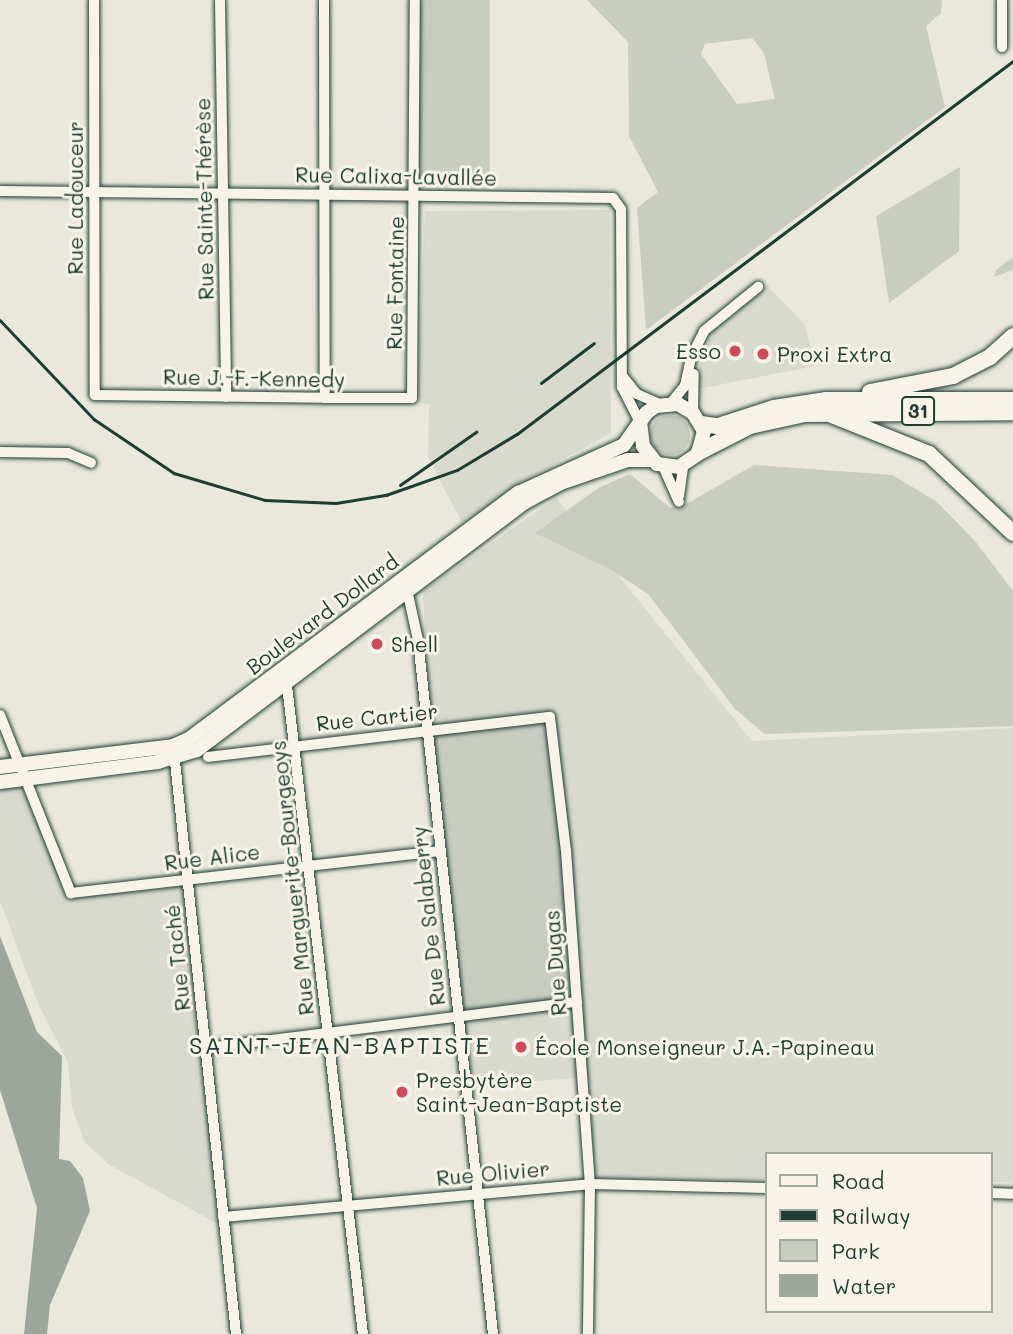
<!DOCTYPE html>
<html>
<head>
<meta charset="utf-8">
<style>
	body { margin:0 }
	#map { position:relative; width:1013px; height:1334px; overflow:hidden; background:#eae8dd; font-family:Mali,sans-serif }
	div>[style] { position:absolute }
	[style*='--x'] { left:calc(var(--x)*1px); top:calc(var(--y)*1px); width:calc(var(--w)*1px); rotate:calc(var(--a)*1deg) }
	.built>* { inset:0; background:#d9dacf; transform-origin:0 0 }
	.green>* { inset:0; background:#c8ccc1; transform-origin:0 0 }
	.round { border-radius:50% }
	.water>* { inset:0; background:#9ca69c }
	.roads { filter:drop-shadow(0 0 2px #1f3d34) drop-shadow(0 0 2px #1f3d34) }
	.minor>* { height:10px; margin:-5px; padding:0 5px; transform-origin:5px; border-radius:5px; background:#f7f3e8 }
	.major>* { height:14px; margin:-7px; padding:0 7px; transform-origin:7px; border-radius:7px; background:#f7f3e8 }
	.highway>* { height:16px; margin:-8px; padding:0 8px; transform-origin:8px; border-radius:8px; background:#f7f3e8 }
	.rail>* { height:2.5px; margin:-1.25px; padding:0 1.25px; transform-origin:1.25px; border-radius:1.25px; background:#1f3d34 }
	.dots>* { width:19px; height:19px; translate:-50% -50%; box-sizing:border-box; border:4px solid #f7f3e8; border-radius:50% }
	span { translate:-50% -50%; white-space:nowrap; text-align:center; line-height:1.15; -webkit-text-stroke:6px #f7f3e8; paint-order:stroke }
	.shield-label span { padding:2px 5px; background:#f7f3e8; border:2px solid; border-radius:5px; -webkit-text-stroke-width:0 }
	.shield-label { font-size:19px; color:#1f3d34; font-weight:700 }
	.street-label { font-size:21px; color:#1f3d34 }
	.poi-label { font-size:21px; color:#1f3d34 }
	.right { translate:-100% -50%; text-align:right }
	.left { translate:0 -50%; text-align:left }
	.quarter-label { font-size:24px; color:#1f3d34; letter-spacing:2px }
	.legend { position:absolute; left:765px; top:1152px; width:228px; height:161px; box-sizing:border-box; background:#f7f3e8; border:2px solid #a1aaa0; margin:0; padding:9px 12px; list-style:none; font-size:21px; color:#1f3d34 }
	.legend li { display:flex; align-items:center; gap:14px; height:35px }
	.legend b { width:35px; border:2px solid #a1aaa0 }
</style>
</head>
<body>
<div id="map">
	<div class="built">
		<div style="clip-path:polygon(610px 210px,611px 433px,540px 472px,462px 523px,428px 457px,429px 405px,417px 402px,425px 211px)"></div>
		<div style="clip-path:polygon(767px 285px,805px 325px,815px 366px,698px 389px,701px 359px,713px 332px)"></div>
		<div style="clip-path:polygon(556px 498px,752px 741px,1013px 728px,1013px 1182px,990px 1182px,990px 1154px,766px 1154px,766px 1180px,596px 1178px,552px 714px,430px 727px,423px 591px)"></div>
		<div style="clip-path:polygon(25px 782px,69px 896px,184px 885px,220px 1225px,108px 1164px,85px 1142px,72px 1108px,68px 1062px,39px 1006px,0 901px,0 787px)"></div>
		<div style="left:577px;top:1002px;width:76px;height:120px;rotate:86deg"></div>
	</div>
	<div class="green">
		<div style="left:419px;top:0;width:71px;height:183px"></div>
		<div style="clip-path:polygon(evenodd,587px 0,942px 0,941px 13px,926px 26px,945px 107px,646px 330px,637px 208px,658px 192px,629px 136px,628px 42px,587px 0,752px 38px,764px 53px,775px 99px,737px 104px,701px 54px,705px 44px,752px 38px)"></div>
		<div style="clip-path:polygon(960px 167px,959px 251px,889px 303px,876px 216px)"></div>
		<div style="clip-path:polygon(1013px 257px,1013px 270px,994px 277px,996px 270px)"></div>
		<div class="round" style="left:650px;top:415px;width:40px;height:40px"></div>
		<div style="clip-path:polygon(754px 465px,892px 475px,936px 501px,975px 541px,1013px 591px,1013px 726px,765px 734px,735px 709px,649px 595px,612px 570px,535px 533px,600px 487px,630px 474px,670px 508px,690px 502px)"></div>
		<div style="left:550px;top:717px;width:286px;height:123px;rotate:85deg"></div>
	</div>
	<div class="water">
		<div style="clip-path:polygon(0 936px,37px 1032px,62px 1056px,59px 1159px,70px 1161px,83px 1178px,90px 1211px,50px 1305px,47px 1334px,24px 1334px,37px 1208px,0 1090px)"></div>
	</div>
	<div class="roads">
		<div class="minor">
			<div style="--x:94;--y:0;--w:395;--a:89.9"></div>
			<div style="--x:95;--y:395;--w:230;--a:0.7"></div>
			<div style="--x:325;--y:398;--w:87;--a:0"></div>
			<div style="--x:412;--y:398;--w:398;--a:-89.6"></div>
			<div style="--x:220;--y:0;--w:397;--a:89.1"></div>
			<div style="--x:324;--y:0;--w:398;--a:89.9"></div>
			<div style="--x:1002;--y:0;--w:47;--a:90"></div>
			<div style="--x:0;--y:191;--w:613;--a:0.65"></div>
			<div style="--x:613;--y:198;--w:14;--a:54"></div>
			<div style="--x:621;--y:209;--w:178;--a:89.7"></div>
			<div style="--x:622;--y:387;--w:39;--a:63"></div>
			<div style="--x:623;--y:377;--w:22;--a:51"></div>
			<div style="--x:637;--y:394;--w:24;--a:24"></div>
			<div style="--x:671;--y:403;--w:22;--a:-51"></div>
			<div style="--x:685;--y:386;--w:30;--a:-78"></div>
			<div style="--x:691;--y:357;--w:29;--a:-63"></div>
			<div style="--x:704;--y:331;--w:70;--a:-39.2"></div>
			<div style="--x:693;--y:413;--w:39;--a:-89"></div>
			<div style="--x:0;--y:452;--w:68;--a:0.8"></div>
			<div style="--x:68;--y:453;--w:25;--a:23"></div>
			<div style="--x:663;--y:466;--w:39;--a:66"></div>
			<div style="--x:679;--y:496;--w:30;--a:-82"></div>
			<div style="--x:406;--y:585;--w:56;--a:77.7"></div>
			<div style="--x:418;--y:640;--w:698;--a:83.83"></div>
			<div style="--x:286;--y:677;--w:661;--a:83.32"></div>
			<div style="--x:0;--y:715;--w:192;--a:68.3"></div>
			<div style="--x:71;--y:893;--w:371;--a:-6.5"></div>
			<div style="--x:174;--y:752;--w:585;--a:83.92"></div>
			<div style="--x:208;--y:757;--w:344;--a:-6.7"></div>
			<div style="--x:550;--y:717;--w:135;--a:83.2"></div>
			<div style="--x:566;--y:851;--w:334;--a:85.9"></div>
			<div style="--x:590;--y:1184;--w:150;--a:90.8"></div>
			<div style="--x:206;--y:1048;--w:374;--a:-7.1"></div>
			<div style="--x:990;--y:1193;--w:23;--a:2"></div>
			<div style="--x:223;--y:1217;--w:368;--a:-5.1"></div>
			<div style="--x:590;--y:1184;--w:176;--a:1.3"></div>
		</div>
		<div class="major">
			<div style="--x:0;--y:767;--w:174;--a:-6.9"></div>
			<div style="--x:173;--y:746;--w:17;--a:-24"></div>
			<div style="--x:189;--y:739;--w:411;--a:-36.8"></div>
			<div style="--x:518;--y:493;--w:116;--a:-24.4"></div>
			<div style="--x:624;--y:445;--w:39;--a:-55"></div>
			<div style="--x:646;--y:413;--w:12;--a:-35"></div>
			<div style="--x:656;--y:406;--w:22;--a:-5"></div>
			<div style="--x:678;--y:404;--w:17;--a:31"></div>
			<div style="--x:693;--y:413;--w:21;--a:59"></div>
			<div style="--x:704;--y:431;--w:24;--a:105"></div>
			<div style="--x:698;--y:454;--w:23;--a:146"></div>
			<div style="--x:679;--y:467;--w:22;--a:-172"></div>
			<div style="--x:657;--y:464;--w:23;--a:-128"></div>
			<div style="--x:643;--y:446;--w:24;--a:-97"></div>
			<div style="--x:0;--y:782;--w:159;--a:-7.2"></div>
			<div style="--x:158;--y:762;--w:41;--a:-17.1"></div>
			<div style="--x:197;--y:750;--w:411;--a:-37.1"></div>
			<div style="--x:525;--y:502;--w:40;--a:-28"></div>
			<div style="--x:560;--y:483;--w:72;--a:-18.7"></div>
			<div style="--x:628;--y:460;--w:24;--a:0"></div>
		</div>
		<div class="highway">
			<div style="--x:870;--y:392;--w:85;--a:-10.9"></div>
			<div style="--x:953;--y:376;--w:42;--a:-27.2"></div>
			<div style="--x:990;--y:357;--w:31;--a:-42"></div>
			<div style="--x:832;--y:415;--w:105;--a:21.9"></div>
			<div style="--x:929;--y:454;--w:115;--a:43.2"></div>
			<div style="--x:701;--y:424;--w:17;--a:7"></div>
			<div style="--x:718;--y:426;--w:59;--a:-17.8"></div>
			<div style="--x:774;--y:408;--w:53;--a:-8.7"></div>
			<div style="--x:826;--y:400;--w:187;--a:0"></div>
			<div style="--x:699;--y:452;--w:57;--a:-27"></div>
			<div style="--x:750;--y:426;--w:55;--a:-12.5"></div>
			<div style="--x:804;--y:414;--w:209;--a:-0.5"></div>
		</div>
	</div>
	<div class="rail">
		<div style="--x:0;--y:320;--w:137;--a:46.5"></div>
		<div style="--x:94;--y:419;--w:97;--a:34"></div>
		<div style="--x:174;--y:473;--w:95;--a:16.5"></div>
		<div style="--x:265;--y:500;--w:71;--a:2.4"></div>
		<div style="--x:336;--y:503;--w:51;--a:-9.1"></div>
		<div style="--x:386;--y:495;--w:75;--a:-19.4"></div>
		<div style="--x:457;--y:470;--w:70;--a:-31"></div>
		<div style="--x:517;--y:434;--w:621;--a:-36.94"></div>
		<div style="--x:541;--y:383;--w:66;--a:-37"></div>
		<div style="--x:400;--y:485;--w:93;--a:-34.9"></div>
	</div>
	<div class="dots">
		<div style="left:735px;top:351px;background:#d1495b"></div>
		<div style="left:763px;top:354px;background:#d1495b"></div>
		<div style="left:377px;top:644px;background:#d1495b"></div>
		<div style="left:521px;top:1047px;background:#d1495b"></div>
		<div style="left:402px;top:1092px;background:#d1495b"></div>
	</div>
	<div class="shield-label">
		<span style="left:918px;top:411px">31</span>
	</div>
	<div class="street-label">
		<span style="left:396px;top:176px;rotate:1deg">Rue Calixa-Lavallée</span>
		<span style="left:75px;top:198px;rotate:-90deg">Rue Ladouceur</span>
		<span style="left:204px;top:199px;rotate:-91deg">Rue Sainte-Thérèse</span>
		<span style="left:395px;top:283px;rotate:-89deg">Rue Fontaine</span>
		<span style="left:254px;top:378px;rotate:1deg">Rue J.-F.-Kennedy</span>
		<span style="left:322px;top:614px;rotate:-37deg">Boulevard Dollard</span>
		<span style="left:377px;top:717px;rotate:-6deg">Rue Cartier</span>
		<span style="left:212px;top:857px;rotate:-7deg">Rue Alice</span>
		<span style="left:292px;top:878px;rotate:-96deg">Rue Marguerite-Bourgeoys</span>
		<span style="left:428px;top:916px;rotate:-96deg">Rue De Salaberry</span>
		<span style="left:177px;top:958px;rotate:-96deg">Rue Taché</span>
		<span style="left:555px;top:963px;rotate:-94deg">Rue Dugas</span>
		<span style="left:493px;top:1173px;rotate:-5deg">Rue Olivier</span>
	</div>
	<div class="poi-label">
		<span class="right" style="left:721px;top:351px">Esso</span>
		<span class="left" style="left:777px;top:354px">Proxi Extra</span>
		<span class="left" style="left:391px;top:644px">Shell</span>
		<span class="left" style="left:535px;top:1047px">École Monseigneur J.A.-Papineau</span>
		<span class="left" style="left:416px;top:1092px">Presbytère<br>Saint-Jean-Baptiste</span>
	</div>
	<div class="quarter-label">
		<span style="left:340px;top:1045px">SAINT-JEAN-BAPTISTE</span>
	</div>
	<ul class="legend">
	<li><b style="height:9px;background:#f7f3e8"></b>Road</li>
	<li><b style="height:9px;background:#1f3d34"></b>Railway</li>
	<li><b style="height:19px;background:#c8ccc1"></b>Park</li>
	<li><b style="height:19px;background:#9ca69c"></b>Water</li>
	</ul>
</div>
</body>
</html>
